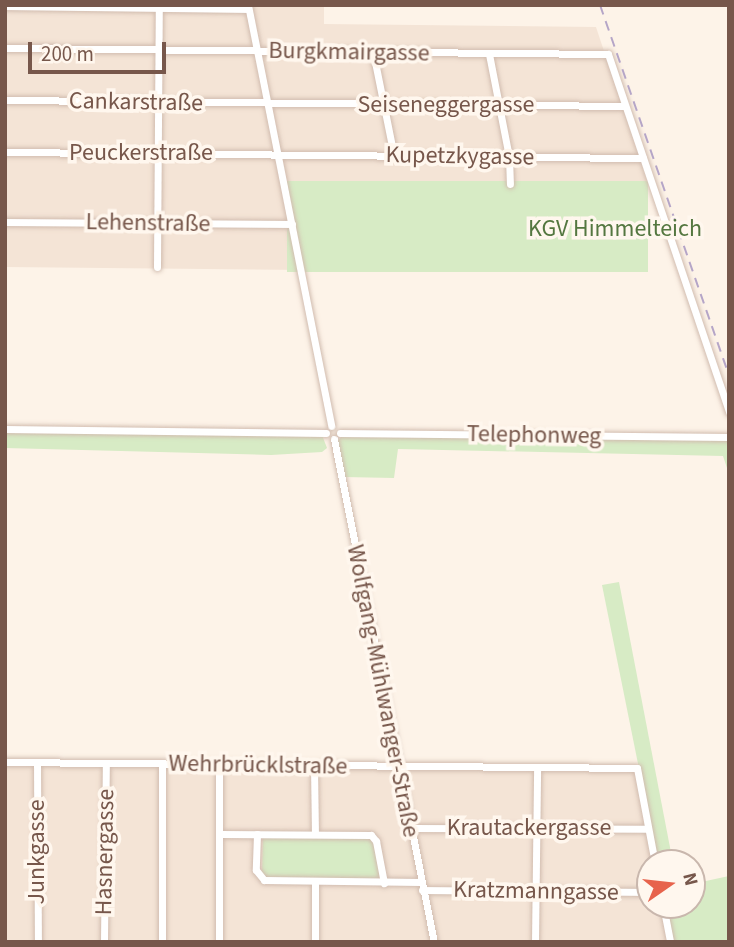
<!DOCTYPE html>
<html>
<head>
<meta charset="utf-8">
<style>
	body { margin:0 }
	#map { position:relative; width:734px; height:947px; overflow:hidden; background:#fdf3e8; font-family:"Source Sans 3",sans-serif }
	div>[style] { position:absolute }
	[style*='--x'] { left:calc(var(--x)*1px); top:calc(var(--y)*1px); width:calc(var(--w)*1px); rotate:calc(var(--a)*1deg) }
	.residential>* { inset:0; background:#f4e4d6 }
	.green>* { inset:0; background:#d7ebc5; transform-origin:0 0 }
	.roads { filter:drop-shadow(0 0 2px #d1bcaf) drop-shadow(0 0 2px #d1bcaf) }
	.minor>* { height:7px; margin:-3.5px; padding:0 3.5px; transform-origin:3.5px; border-radius:3.5px; background:#fff }
	.rail>* { height:2px; margin-top:-1px; transform-origin:0; background:repeating-linear-gradient(90deg,#b5a5c7 0 10px,transparent 0 17px) }
	span { translate:-50% -50%; white-space:nowrap; text-align:center; line-height:1.15; -webkit-text-stroke:7px #fff7ee; paint-order:stroke }
	.street-label { font-size:24px; color:#77574b }
	.park-label { font-size:24px; color:#547740 }
	.frame { position:absolute; inset:0; border:7px solid #77574b; pointer-events:none }
	.north { position:absolute; left:636px; top:849px; width:70px; height:70px; box-sizing:border-box; background:#fff7ee; border:2px solid #c9b7ad; border-radius:50%; rotate:76deg; font-size:19px; font-weight:700; line-height:28px; text-align:center; color:#77574b }
	.north::after { content:''; display:block; margin:auto; width:24px; height:32px; background:#e7634c; clip-path:polygon(50% 0,100% 100%,50% 72%,0 100%) }
	.scale { position:absolute; left:28px; top:42px; width:138px; height:32px; box-sizing:border-box; border:4px solid #77574b; border-top:0; padding-left:9px; font-size:21px; line-height:24px; white-space:nowrap; color:#77574b; -webkit-text-stroke:5px #fff7ee; paint-order:stroke }
</style>
</head>
<body>
<div id="map">
	<div class="residential">
		<div style="clip-path:polygon(5px 5px,324px 5px,324px 24px,596px 27px,648px 184px,289px 190px,305px 270px,5px 267px)"></div>
		<div style="clip-path:polygon(5px 762px,638px 765px,658px 863px,650px 863px,650px 905px,666px 905px,674px 942px,5px 942px)"></div>
	</div>
	<div class="green">
		<div style="left:287px;top:181px;width:361px;height:91px"></div>
		<div style="clip-path:polygon(5px 433px,322px 435px,327px 448px,322px 452px,271px 455px,5px 448px)"></div>
		<div style="clip-path:polygon(342px 436px,729px 440px,729px 474px,723px 456px,398px 449px,394px 478px,344px 477px,338px 441px)"></div>
		<div style="clip-path:polygon(619px 582px,673px 863px,658px 863px,602px 585px)"></div>
		<div style="clip-path:polygon(263px 836px,372px 838px,381px 880px,268px 878px,262px 874px)"></div>
		<div style="clip-path:polygon(729px 876px,729px 942px,674px 942px,666px 905px,692px 905px,692px 884px)"></div>
	</div>
	<div class="roads">
		<div class="minor">
			<div style="--x:248;--y:5;--w:429;--a:78.8"></div>
			<div style="--x:5;--y:6;--w:243;--a:0.7"></div>
			<div style="--x:5;--y:48;--w:603;--a:0.57"></div>
			<div style="--x:608;--y:54;--w:378;--a:71.3"></div>
			<div style="--x:373;--y:52;--w:106;--a:78.6"></div>
			<div style="--x:489;--y:54;--w:105;--a:79"></div>
			<div style="--x:509;--y:157;--w:27;--a:88"></div>
			<div style="--x:5;--y:100;--w:620;--a:0.55"></div>
			<div style="--x:5;--y:152;--w:638;--a:0.54"></div>
			<div style="--x:5;--y:222;--w:287;--a:0.4"></div>
			<div style="--x:157;--y:267;--w:262;--a:-89.6"></div>
			<div style="--x:5;--y:429;--w:321;--a:0.7"></div>
			<div style="--x:340;--y:433;--w:389;--a:0.6"></div>
			<div style="--x:334;--y:439;--w:513;--a:78.76"></div>
			<div style="--x:5;--y:762;--w:632;--a:0.54"></div>
			<div style="--x:637;--y:768;--w:97;--a:79.3"></div>
			<div style="--x:37;--y:762;--w:180;--a:89.7"></div>
			<div style="--x:314;--y:765;--w:69;--a:89.2"></div>
			<div style="--x:410;--y:828;--w:238;--a:0.2"></div>
			<div style="--x:220;--y:834;--w:151;--a:0.4"></div>
			<div style="--x:371;--y:835;--w:8;--a:50"></div>
			<div style="--x:376;--y:841;--w:43;--a:79.2"></div>
			<div style="--x:257;--y:834;--w:36;--a:92"></div>
			<div style="--x:256;--y:870;--w:13;--a:51"></div>
			<div style="--x:264;--y:880;--w:157;--a:0.7"></div>
			<div style="--x:315;--y:882;--w:60;--a:90"></div>
			<div style="--x:422;--y:890;--w:228;--a:0.5"></div>
			<div style="--x:663;--y:905;--w:38;--a:79"></div>
			<div style="--x:104;--y:942;--w:179;--a:-89.4"></div>
			<div style="--x:162;--y:942;--w:178;--a:-90"></div>
			<div style="--x:219;--y:942;--w:178;--a:-90"></div>
			<div style="--x:535;--y:942;--w:174;--a:-89.3"></div>
		</div>
	</div>
	<div class="rail">
		<div style="--x:600;--y:5;--w:393;--a:70.8"></div>
	</div>
	<div class="street-label">
		<span style="left:349px;top:52px;rotate:1deg">Burgkmairgasse</span>
		<span style="left:136px;top:102px;rotate:1deg">Cankarstraße</span>
		<span style="left:446px;top:105px">Seiseneggergasse</span>
		<span style="left:141px;top:153px">Peuckerstraße</span>
		<span style="left:460px;top:156px;rotate:1deg">Kupetzkygasse</span>
		<span style="left:148px;top:223px;rotate:1deg">Lehenstraße</span>
		<span style="left:534px;top:435px;rotate:1deg">Telephonweg</span>
		<span style="left:383px;top:691px;rotate:79deg">Wolfgang-Mühlwanger-Straße</span>
		<span style="left:258px;top:765px;rotate:1deg">Wehrbrücklstraße</span>
		<span style="left:529px;top:828px">Krautackergasse</span>
		<span style="left:37px;top:852px;rotate:-90deg">Junkgasse</span>
		<span style="left:105px;top:852px;rotate:-89deg">Hasnergasse</span>
		<span style="left:536px;top:891px;rotate:1deg">Kratzmanngasse</span>
	</div>
	<div class="park-label">
		<span style="left:615px;top:229px">KGV Himmelteich</span>
	</div>
	<div class="frame"></div>
	<div class="north">N</div>
	<div class="scale">200 m</div>
</div>
</body>
</html>
